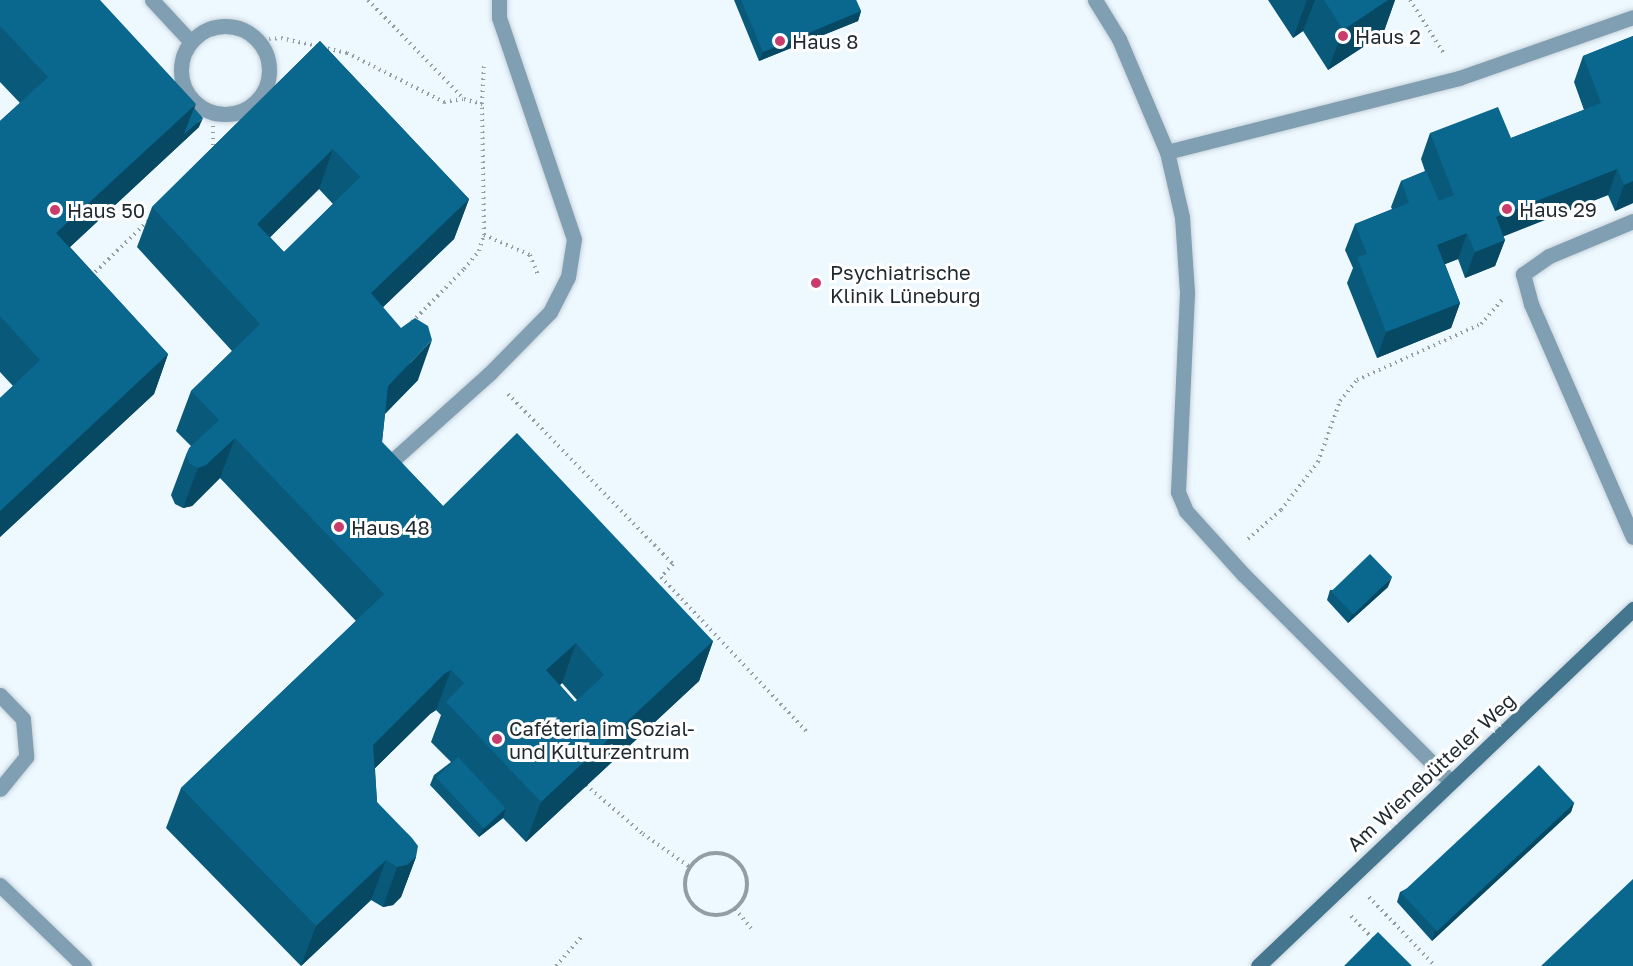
<!DOCTYPE html>
<html>
<head>
<meta charset="utf-8">
<style>
	body { margin:0 }
	#map { position:relative; width:1633px; height:966px; overflow:hidden; background:#edf8ff; font-family:"Golos Text",sans-serif }
	div>[style] { position:absolute }
	[style*='--x'] { left:calc(var(--x)*1px); top:calc(var(--y)*1px); width:calc(var(--w)*1px); rotate:calc(var(--a)*1deg) }
	.path>* { height:4px; margin-top:-2px; transform-origin:0; background:repeating-linear-gradient(90deg,#939da4 0 1.5px,transparent 0 6px) }
	.path>.ring { margin:-2px; padding:0; box-sizing:content-box; background:none; border:4px solid #939da4; border-radius:50% }
	.roads { filter:drop-shadow(0 0 2px #c8d3da) drop-shadow(0 0 2px #c8d3da) }
	.lane>* { height:15px; margin:-7.5px; padding:0 7.5px; transform-origin:7.5px; border-radius:7.5px; background:#809fb2 }
	.lane>.ring { margin:-7.5px; padding:0; box-sizing:content-box; background:none; border:15px solid #809fb2; border-radius:50% }
	.secondary>* { height:15px; margin:-7.5px; padding:0 7.5px; transform-origin:7.5px; border-radius:7.5px; background:#457690 }
	.wall>* { inset:0; background:#09597a }
	.shaded-wall>* { inset:0; background:#074863 }
	.building>* { inset:0; background:#0a678e; transform-origin:0 0 }
	.dots>* { width:16px; height:16px; translate:-50% -50%; box-sizing:border-box; border:3px solid #fff; border-radius:50% }
	span { translate:-50% -50%; white-space:nowrap; text-align:center; line-height:1.15; -webkit-text-stroke:6px #fff; paint-order:stroke }
	.poi-label { font-size:20px; color:#1f292f }
	.left { translate:0 -50%; text-align:left }
	.street-label { font-size:20px; color:#1f292f }
</style>
</head>
<body>
<div id="map">
	<div class="path">
		<div style="--x:368;--y:0;--w:138;--a:45.9"></div>
		<div style="--x:464;--y:99;--w:19;--a:16"></div>
		<div style="--x:482;--y:104;--w:40;--a:-87.1"></div>
		<div style="--x:1410;--y:0;--w:62;--a:57.6"></div>
		<div style="--x:257;--y:40;--w:24;--a:-5"></div>
		<div style="--x:281;--y:38;--w:68;--a:12.8"></div>
		<div style="--x:347;--y:53;--w:109;--a:26.8"></div>
		<div style="--x:444;--y:102;--w:19;--a:-9"></div>
		<div style="--x:213;--y:151;--w:38;--a:-90"></div>
		<div style="--x:484;--y:235;--w:50;--a:23.5"></div>
		<div style="--x:530;--y:255;--w:22;--a:68"></div>
		<div style="--x:91;--y:276;--w:79;--a:-44"></div>
		<div style="--x:412;--y:322;--w:74;--a:-45.5"></div>
		<div style="--x:464;--y:269;--w:23;--a:-50"></div>
		<div style="--x:479;--y:251;--w:17;--a:-73"></div>
		<div style="--x:484;--y:235;--w:131;--a:-90.9"></div>
		<div style="--x:508;--y:394;--w:237;--a:45.9"></div>
		<div style="--x:673;--y:564;--w:18;--a:133"></div>
		<div style="--x:661;--y:577;--w:213;--a:46.7"></div>
		<div style="--x:1248;--y:539;--w:44;--a:-41.3"></div>
		<div style="--x:1281;--y:510;--w:61;--a:-52.4"></div>
		<div style="--x:1318;--y:462;--w:65;--a:-70.2"></div>
		<div style="--x:1340;--y:401;--w:27;--a:-51"></div>
		<div style="--x:1357;--y:380;--w:136;--a:-24.3"></div>
		<div style="--x:1481;--y:324;--w:32;--a:-49"></div>
		<div style="--x:586;--y:785;--w:75;--a:40.7"></div>
		<div style="--x:643;--y:834;--w:57;--a:35.1"></div>
		<div class="ring" style="left:685px;top:853px;width:58px;height:58px"></div>
		<div style="--x:1369;--y:897;--w:95;--a:46.3"></div>
		<div style="--x:735;--y:909;--w:25;--a:50"></div>
		<div style="--x:1351;--y:916;--w:35;--a:46"></div>
		<div style="--x:556;--y:966;--w:40;--a:-49"></div>
	</div>
	<div class="roads">
		<div class="lane">
			<div style="--x:152;--y:0;--w:57;--a:47.1"></div>
			<div style="--x:1095;--y:0;--w:46;--a:58.4"></div>
			<div style="--x:1119;--y:39;--w:123;--a:67"></div>
			<div style="--x:1167;--y:152;--w:67;--a:77"></div>
			<div style="--x:1182;--y:217;--w:76;--a:86.2"></div>
			<div style="--x:1187;--y:293;--w:199;--a:92.6"></div>
			<div style="--x:1178;--y:492;--w:21;--a:67"></div>
			<div style="--x:1186;--y:511;--w:85;--a:47.9"></div>
			<div style="--x:1243;--y:574;--w:294;--a:45"></div>
			<div class="ring" style="left:181px;top:26px;width:73px;height:73px"></div>
			<div style="--x:1167;--y:152;--w:301;--a:-14.2"></div>
			<div style="--x:1459;--y:78;--w:184;--a:-19.3"></div>
			<div style="--x:1633;--y:221;--w:91;--a:157.4"></div>
			<div style="--x:1549;--y:256;--w:32;--a:145"></div>
			<div style="--x:1523;--y:274;--w:31;--a:75"></div>
			<div style="--x:1531;--y:304;--w:254;--a:66.4"></div>
			<div style="--x:393;--y:460;--w:129;--a:-41.9"></div>
			<div style="--x:489;--y:374;--w:87;--a:-45.5"></div>
			<div style="--x:550;--y:312;--w:39;--a:-63"></div>
			<div style="--x:568;--y:277;--w:38;--a:-81"></div>
			<div style="--x:574;--y:239;--w:233;--a:-108.7"></div>
			<div style="--x:499;--y:18;--w:18;--a:-90"></div>
			<div style="--x:0;--y:695;--w:33;--a:46"></div>
			<div style="--x:23;--y:719;--w:38;--a:85"></div>
			<div style="--x:26;--y:757;--w:41;--a:129.1"></div>
			<div style="--x:0;--y:885;--w:117;--a:44"></div>
		</div>
		<div class="secondary">
			<div style="--x:1258;--y:966;--w:518;--a:-43.59"></div>
		</div>
	</div>
	<div class="wall">
		<div style="clip-path:polygon(0 0,194px 108px,199px 127px,70px 247px,168px 354px,154px 394px,0 537px,0 398px,13px 386px,0 372px,0 121px,20px 103px,0 82px)"></div>
		<div style="clip-path:polygon(734px 0,856px 0,861px 11px,858px 21px,759px 61px)"></div>
		<div style="clip-path:polygon(1268px 0,1395px 0,1383px 34px,1328px 70px,1303px 31px,1293px 38px)"></div>
		<div style="clip-path:polygon(1633px 36px,1633px 203px,1615px 211px,1608px 195px,1503px 236px,1505px 240px,1495px 266px,1465px 278px,1458px 259px,1445px 264px,1460px 303px,1451px 328px,1377px 358px,1347px 283px,1353px 268px,1345px 250px,1355px 224px,1392px 209px,1391px 207px,1401px 181px,1425px 171px,1421px 159px,1430px 133px,1511px 138px,1584px 110px,1574px 82px,1583px 56px)"></div>
		<div style="clip-path:polygon(evenodd,320px 41px,469px 199px,454px 239px,383px 307px,418px 380px,385px 414px,382px 442px,443px 506px,713px 641px,699px 681px,526px 842px,503px 818px,479px 837px,430px 785px,434px 775px,451px 762px,431px 742px,441px 715px,436px 710px,430px 714px,375px 768px,377px 802px,416px 857px,401px 897px,393px 905px,383px 907px,371px 900px,301px 966px,166px 828px,181px 788px,356px 621px,220px 478px,192px 506px,183px 508px,175px 504px,171px 495px,186px 455px,191px 446px,176px 431px,191px 391px,232px 351px,137px 247px,152px 207px,320px 41px,319px 189px,333px 204px,284px 252px,270px 237px,319px 189px,320px 41px,562px 683px,577px 700px,575px 702px,560px 685px,562px 683px)"></div>
		<div style="clip-path:polygon(1388px 587px,1348px 623px,1327px 600px,1330px 590px)"></div>
		<div style="clip-path:polygon(1574px 803px,1571px 812px,1432px 941px,1397px 902px,1400px 892px)"></div>
	</div>
	<div class="shaded-wall">
		<div style="clip-path:polygon(1307px 0,1315px 0,1303px 31px,1293px 38px)"></div>
		<div style="clip-path:polygon(1388px 0,1395px 0,1383px 34px,1328px 70px,1343px 30px)"></div>
		<div style="clip-path:polygon(861px 11px,858px 21px,759px 61px,763px 52px)"></div>
		<div style="clip-path:polygon(196px 104px,184px 134px,203px 118px,199px 127px,42px 273px,56px 233px)"></div>
		<div style="clip-path:polygon(333px 149px,319px 189px,243px 264px,257px 224px)"></div>
		<div style="clip-path:polygon(1617px 169px,1608px 195px,1487px 243px,1496px 217px)"></div>
		<div style="clip-path:polygon(1633px 181px,1633px 203px,1615px 211px,1624px 185px)"></div>
		<div style="clip-path:polygon(469px 199px,454px 239px,356px 333px,371px 293px)"></div>
		<div style="clip-path:polygon(1467px 233px,1458px 259px,1428px 271px,1437px 245px)"></div>
		<div style="clip-path:polygon(1505px 240px,1495px 266px,1465px 278px,1475px 252px)"></div>
		<div style="clip-path:polygon(1460px 303px,1451px 328px,1377px 358px,1386px 332px)"></div>
		<div style="clip-path:polygon(432px 340px,418px 380px,373px 426px,388px 386px)"></div>
		<div style="clip-path:polygon(168px 354px,154px 394px,0 537px,0 511px)"></div>
		<div style="clip-path:polygon(235px 438px,220px 478px,192px 506px,183px 508px,198px 468px)"></div>
		<div style="clip-path:polygon(1392px 577px,1388px 587px,1348px 623px,1352px 614px)"></div>
		<div style="clip-path:polygon(713px 641px,699px 681px,526px 842px,541px 802px)"></div>
		<div style="clip-path:polygon(576px 643px,562px 683px,532px 710px,546px 670px)"></div>
		<div style="clip-path:polygon(451px 670px,436px 710px,430px 714px,358px 785px,373px 745px,444px 674px)"></div>
		<div style="clip-path:polygon(1574px 803px,1571px 812px,1432px 941px,1435px 931px)"></div>
		<div style="clip-path:polygon(506px 808px,503px 818px,479px 837px,483px 828px)"></div>
		<div style="clip-path:polygon(416px 857px,401px 897px,393px 905px,383px 907px,397px 867px)"></div>
		<div style="clip-path:polygon(386px 860px,371px 900px,301px 966px,316px 926px)"></div>
	</div>
	<div class="building">
		<div style="clip-path:polygon(0 0,100px 0,196px 104px,56px 233px,168px 354px,0 511px,0 398px,40px 360px,0 316px,0 121px,48px 77px,0 26px)"></div>
		<div style="clip-path:polygon(741px 0,856px 0,861px 11px,763px 52px)"></div>
		<div style="clip-path:polygon(1324px 0,1388px 0,1343px 30px)"></div>
		<div style="clip-path:polygon(1633px 36px,1633px 181px,1624px 185px,1617px 169px,1496px 217px,1505px 240px,1475px 252px,1467px 233px,1437px 245px,1460px 303px,1386px 332px,1357px 257px,1367px 254px,1355px 224px,1409px 203px,1401px 181px,1426px 171px,1439px 201px,1454px 195px,1430px 133px,1498px 107px,1511px 138px,1601px 103px,1583px 56px)"></div>
		<div style="clip-path:polygon(evenodd,320px 41px,469px 199px,371px 293px,401px 328px,415px 318px,428px 326px,432px 340px,388px 386px,382px 442px,443px 506px,517px 433px,713px 641px,541px 802px,446px 702px,464px 683px,451px 670px,444px 674px,373px 745px,377px 802px,412px 838px,418px 846px,416px 857px,407px 865px,397px 867px,386px 860px,316px 926px,181px 788px,384px 594px,235px 438px,206px 465px,198px 468px,190px 464px,186px 455px,189px 448px,219px 420px,191px 391px,260px 324px,152px 207px,320px 41px,333px 149px,360px 177px,284px 252px,257px 224px,333px 149px,320px 41px,576px 643px,604px 675px,575px 702px,546px 670px,576px 643px)"></div>
		<div style="clip-path:polygon(194px 108px,203px 118px,184px 134px)"></div>
		<div style="left:1370px;top:554px;width:32px;height:54px;rotate:46deg"></div>
		<div style="left:458px;top:757px;width:70px;height:30px;rotate:47deg"></div>
		<div style="left:1539px;top:765px;width:52px;height:188px;rotate:47deg"></div>
		<div style="clip-path:polygon(1633px 879px,1633px 966px,1541px 966px)"></div>
		<div style="clip-path:polygon(1378px 932px,1412px 966px,1344px 966px)"></div>
	</div>
	<div class="dots">
		<div style="left:1343px;top:36px;background:#c93c6b"></div>
		<div style="left:780px;top:41px;background:#c93c6b"></div>
		<div style="left:1507px;top:209px;background:#c93c6b"></div>
		<div style="left:55px;top:210px;background:#c93c6b"></div>
		<div style="left:816px;top:283px;background:#c93c6b"></div>
		<div style="left:339px;top:527px;background:#c93c6b"></div>
		<div style="left:497px;top:739px;background:#c93c6b"></div>
	</div>
	<div class="poi-label">
		<span class="left" style="left:1355px;top:36px">Haus 2</span>
		<span class="left" style="left:792px;top:41px">Haus 8</span>
		<span class="left" style="left:1519px;top:209px">Haus 29</span>
		<span class="left" style="left:67px;top:210px">Haus 50</span>
		<span class="left" style="left:830px;top:284px">Psychiatrische<br>Klinik Lüneburg</span>
		<span class="left" style="left:351px;top:527px">Haus 48</span>
		<span class="left" style="left:509px;top:740px">Caféteria im Sozial-<br>und Kulturzentrum</span>
	</div>
	<div class="street-label">
		<span style="left:1431px;top:772px;rotate:-43deg">Am Wienebütteler Weg</span>
	</div>
</div>
</body>
</html>
